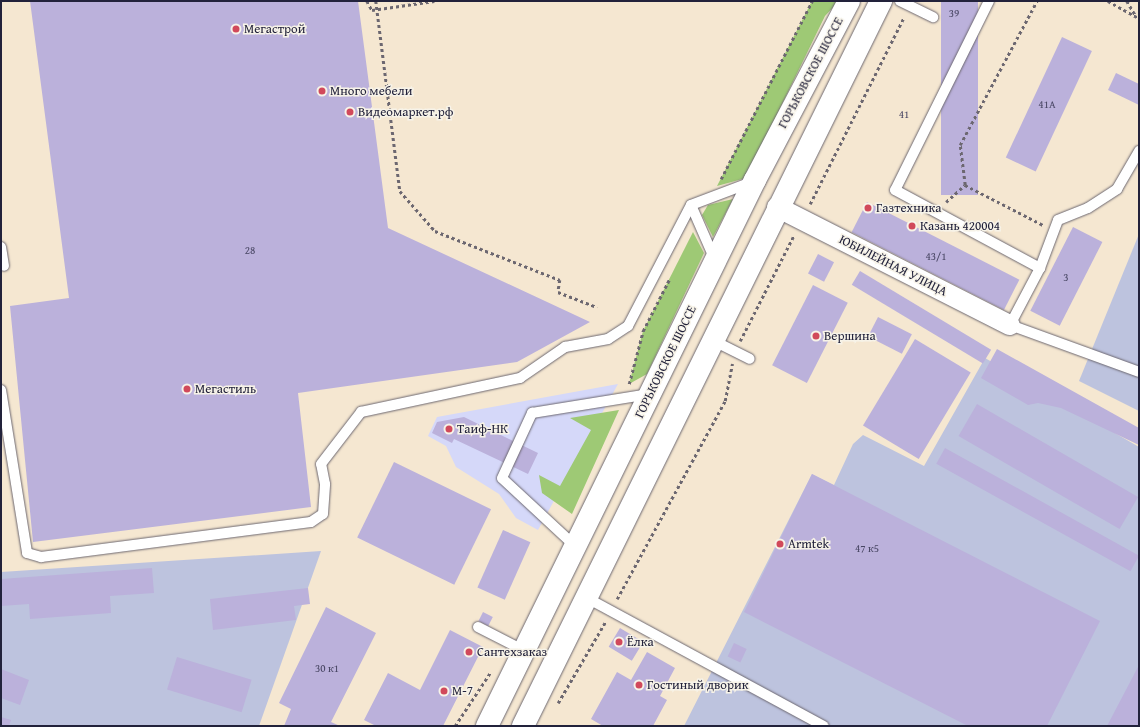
<!DOCTYPE html>
<html>
<head>
<meta charset="utf-8">
<style>
	body { margin:0 }
	#map { position:relative; width:1140px; height:727px; overflow:hidden; background:#f5e7d1; font-family:"Gentium Book Plus",serif }
	div>[style] { position:absolute }
	[style*='--x'] { left:calc(var(--x)*1px); top:calc(var(--y)*1px); width:calc(var(--w)*1px); rotate:calc(var(--a)*1deg) }
	.built>* { inset:0; background:#d5d8f9 }
	.industrial>* { inset:0; background:#bdc3de }
	.green>* { inset:0; background:#9ec975 }
	.building>* { inset:0; background:#bbb1db; transform-origin:0 0 }
	.path>* { height:2.5px; margin-top:-1.25px; transform-origin:0; background:repeating-linear-gradient(90deg,#6c6770 0 3px,transparent 0 6px) }
	.roads { filter:drop-shadow(0 0 1px #6c6770) drop-shadow(0 0 1px #6c6770) }
	.lane>* { height:10px; margin:-5px; padding:0 5px; transform-origin:5px; border-radius:5px; background:#fff }
	.street>* { height:20px; margin:-10px; padding:0 10px; transform-origin:10px; border-radius:10px; background:#fff }
	.primary>* { height:22px; margin:-11px; padding:0 11px; transform-origin:11px; border-radius:11px; background:#fff }
	.dots>* { width:11px; height:11px; translate:-50% -50%; box-sizing:border-box; border:2px solid #f7f3e8; border-radius:50% }
	span { translate:-50% -50%; white-space:nowrap; text-align:center; line-height:1.15; -webkit-text-stroke:3px #f7f3e8; paint-order:stroke }
	.number-label { font-size:11px; color:#484663 }
	.number-label span { -webkit-text-stroke-width:0 }
	.poi-label { font-size:13px; color:#22223b }
	.left { translate:0 -50%; text-align:left }
	.street-label { font-size:13px; color:#22223b }
	.frame { position:absolute; inset:0; border:2px solid #22223b; pointer-events:none }
</style>
</head>
<body>
<div id="map">
	<div class="built">
		<div style="clip-path:polygon(618px 384px,538px 530px,516px 518px,499px 494px,456px 467px,446px 446px,428px 436px,437px 417px)"></div>
	</div>
	<div class="industrial">
		<div style="clip-path:polygon(1139px 234px,1139px 411px,1079px 381px)"></div>
		<div style="clip-path:polygon(985px 358px,1139px 447px,1139px 726px,684px 726px,812px 474px,834px 485px,853px 444px,863px 435px,924px 466px)"></div>
		<div style="clip-path:polygon(321px 551px,259px 726px,1px 726px,1px 572px)"></div>
	</div>
	<div class="green">
		<div style="clip-path:polygon(812px 1px,839px 1px,825px 16px,746px 178px,717px 186px)"></div>
		<div style="clip-path:polygon(733px 199px,713px 237px,702px 215px,708px 205px)"></div>
		<div style="clip-path:polygon(693px 232px,704px 253px,647px 374px,629px 384px,643px 331px)"></div>
		<div style="clip-path:polygon(619px 410px,572px 514px,542px 493px,539px 475px,560px 486px,591px 430px,570px 418px)"></div>
	</div>
	<div class="building">
		<div style="clip-path:polygon(30px 1px,358px 1px,388px 228px,590px 322px,517px 362px,298px 393px,311px 507px,33px 542px,10px 306px,69px 298px)"></div>
		<div style="left:941px;top:1px;width:37px;height:194px"></div>
		<div style="left:1062px;top:37px;width:33px;height:133px;rotate:25deg"></div>
		<div style="clip-path:polygon(1116px 73px,1139px 84px,1139px 105px,1108px 90px)"></div>
		<div style="left:867px;top:202px;width:171px;height:34px;rotate:27deg"></div>
		<div style="left:1073px;top:227px;width:33px;height:94px;rotate:27deg"></div>
		<div style="left:818px;top:254px;width:18px;height:22px;rotate:27deg"></div>
		<div style="left:860px;top:271px;width:153px;height:16px;rotate:31deg"></div>
		<div style="left:813px;top:285px;width:39px;height:90px;rotate:27deg"></div>
		<div style="left:878px;top:317px;width:38px;height:22px;rotate:27deg"></div>
		<div style="left:915px;top:339px;width:65px;height:101px;rotate:31deg"></div>
		<div style="clip-path:polygon(997px 349px,1139px 428px,1139px 445px,1061px 408px,1038px 403px,1028px 405px,981px 378px)"></div>
		<div style="left:977px;top:404px;width:186px;height:37px;rotate:30deg"></div>
		<div style="clip-path:polygon(464px 417px,538px 453px,528px 474px,454px 439px,452px 443px,432px 433px,437px 422px)"></div>
		<div style="left:945px;top:448px;width:222px;height:18px;rotate:29deg"></div>
		<div style="left:394px;top:462px;width:108px;height:84px;rotate:26deg"></div>
		<div style="clip-path:polygon(812px 474px,1100px 621px,1047px 726px,968px 726px,744px 612px)"></div>
		<div style="left:503px;top:530px;width:30px;height:63px;rotate:24deg"></div>
		<div style="clip-path:polygon(152px 568px,154px 593px,110px 596px,111px 613px,30px 619px,29px 604px,1px 606px,1px 579px)"></div>
		<div style="clip-path:polygon(308px 588px,310px 604px,294px 606px,296px 620px,213px 630px,210px 599px)"></div>
		<div style="clip-path:polygon(326px 607px,376px 633px,331px 722px,340px 726px,284px 726px,291px 709px,279px 703px)"></div>
		<div style="left:483px;top:612px;width:11px;height:10px;rotate:27deg"></div>
		<div style="left:620px;top:628px;width:27px;height:22px;rotate:31deg"></div>
		<div style="clip-path:polygon(450px 630px,483px 647px,443px 726px,376px 726px,364px 720px,388px 673px,420px 690px)"></div>
		<div style="left:734px;top:643px;width:14px;height:15px;rotate:25deg"></div>
		<div style="clip-path:polygon(647px 652px,675px 668px,660px 696px,667px 700px,653px 726px,603px 726px,591px 719px,617px 672px,631px 680px)"></div>
		<div style="left:177px;top:657px;width:78px;height:34px;rotate:17deg"></div>
		<div style="clip-path:polygon(1139px 665px,1139px 726px,1107px 726px)"></div>
		<div style="clip-path:polygon(1px 669px,29px 680px,20px 705px,1px 698px)"></div>
		<div style="clip-path:polygon(1px 717px,11px 720px,9px 726px,1px 726px)"></div>
	</div>
	<div class="path">
		<div style="--x:367;--y:1;--w:10;--a:61"></div>
		<div style="--x:372;--y:10;--w:63;--a:-8.3"></div>
		<div style="--x:376;--y:1;--w:192;--a:82.8"></div>
		<div style="--x:400;--y:191;--w:53;--a:48.8"></div>
		<div style="--x:435;--y:231;--w:134;--a:21.4"></div>
		<div style="--x:560;--y:280;--w:12;--a:99"></div>
		<div style="--x:558;--y:292;--w:42;--a:21"></div>
		<div style="--x:1108;--y:1;--w:35;--a:29"></div>
		<div style="--x:1127;--y:1;--w:17;--a:59"></div>
		<div style="--x:721;--y:179;--w:200;--a:-62.9"></div>
		<div style="--x:965;--y:185;--w:40;--a:-97.1"></div>
		<div style="--x:960;--y:145;--w:163;--a:-61.9"></div>
		<div style="--x:946;--y:202;--w:25;--a:-42"></div>
		<div style="--x:965;--y:185;--w:88;--a:27.1"></div>
		<div style="--x:810;--y:204;--w:209;--a:-63.3"></div>
		<div style="--x:740;--y:341;--w:119;--a:-63"></div>
		<div style="--x:629;--y:384;--w:55;--a:-75.2"></div>
		<div style="--x:643;--y:331;--w:59;--a:-63"></div>
		<div style="--x:617;--y:599;--w:226;--a:-61.4"></div>
		<div style="--x:725;--y:401;--w:38;--a:-79"></div>
		<div style="--x:558;--y:703;--w:95;--a:-59.7"></div>
		<div style="--x:455;--y:726;--w:64;--a:-56.6"></div>
	</div>
	<div class="roads">
		<div class="lane">
			<div style="--x:900;--y:1;--w:37;--a:26"></div>
			<div style="--x:989;--y:1;--w:211;--a:116.4"></div>
			<div style="--x:895;--y:190;--w:165;--a:28.3"></div>
			<div style="--x:1040;--y:268;--w:64;--a:117.8"></div>
			<div style="--x:1010;--y:325;--w:137;--a:20"></div>
			<div style="--x:691;--y:205;--w:60;--a:66.4"></div>
			<div style="--x:1;--y:247;--w:19;--a:81"></div>
			<div style="--x:1040;--y:268;--w:51;--a:-69.4"></div>
			<div style="--x:1058;--y:220;--w:32;--a:-22"></div>
			<div style="--x:1088;--y:208;--w:35;--a:-33"></div>
			<div style="--x:1117;--y:189;--w:44;--a:-59.9"></div>
			<div style="--x:712;--y:340;--w:42;--a:26.6"></div>
			<div style="--x:1;--y:390;--w:165;--a:80.9"></div>
			<div style="--x:27;--y:553;--w:15;--a:16"></div>
			<div style="--x:41;--y:557;--w:272;--a:-7.4"></div>
			<div style="--x:311;--y:522;--w:14;--a:-34"></div>
			<div style="--x:323;--y:514;--w:30;--a:-86"></div>
			<div style="--x:325;--y:484;--w:20;--a:-101"></div>
			<div style="--x:321;--y:464;--w:66;--a:-52.4"></div>
			<div style="--x:361;--y:412;--w:163;--a:-12.1"></div>
			<div style="--x:520;--y:378;--w:55;--a:-34.6"></div>
			<div style="--x:565;--y:347;--w:44;--a:-10.5"></div>
			<div style="--x:608;--y:339;--w:24;--a:-33"></div>
			<div style="--x:628;--y:326;--w:136;--a:-62.5"></div>
			<div style="--x:691;--y:205;--w:65;--a:-20.7"></div>
			<div style="--x:574;--y:545;--w:98;--a:-137.1"></div>
			<div style="--x:502;--y:478;--w:72;--a:-65.2"></div>
			<div style="--x:532;--y:413;--w:119;--a:-9.2"></div>
			<div style="--x:587;--y:598;--w:269;--a:28.4"></div>
			<div style="--x:478;--y:627;--w:53;--a:27.1"></div>
		</div>
		<div class="street">
			<div style="--x:777;--y:207;--w:261;--a:26.9"></div>
		</div>
		<div class="primary">
			<div style="--x:487;--y:726;--w:608;--a:-63.86"></div>
			<div style="--x:755;--y:180;--w:202;--a:-62.3"></div>
			<div style="--x:523;--y:726;--w:809;--a:-63.72"></div>
		</div>
	</div>
	<div class="dots">
		<div style="left:236px;top:29px;background:#d1495b"></div>
		<div style="left:322px;top:91px;background:#d1495b"></div>
		<div style="left:350px;top:112px;background:#d1495b"></div>
		<div style="left:868px;top:208px;background:#d1495b"></div>
		<div style="left:912px;top:226px;background:#d1495b"></div>
		<div style="left:816px;top:336px;background:#d1495b"></div>
		<div style="left:187px;top:389px;background:#d1495b"></div>
		<div style="left:449px;top:429px;background:#d1495b"></div>
		<div style="left:780px;top:544px;background:#d1495b"></div>
		<div style="left:619px;top:642px;background:#d1495b"></div>
		<div style="left:469px;top:652px;background:#d1495b"></div>
		<div style="left:639px;top:685px;background:#d1495b"></div>
		<div style="left:444px;top:691px;background:#d1495b"></div>
	</div>
	<div class="number-label">
		<span style="left:954px;top:13px">39</span>
		<span style="left:1047px;top:104px">41А</span>
		<span style="left:904px;top:114px">41</span>
		<span style="left:250px;top:250px">28</span>
		<span style="left:936px;top:256px">43/1</span>
		<span style="left:1066px;top:277px">3</span>
		<span style="left:867px;top:548px">47 к5</span>
		<span style="left:327px;top:668px">30 к1</span>
	</div>
	<div class="poi-label">
		<span class="left" style="left:244px;top:29px">Мегастрой</span>
		<span class="left" style="left:330px;top:91px">Много мебели</span>
		<span class="left" style="left:358px;top:112px">Видеомаркет.рф</span>
		<span class="left" style="left:876px;top:208px">Газтехника</span>
		<span class="left" style="left:920px;top:226px">Казань 420004</span>
		<span class="left" style="left:824px;top:336px">Вершина</span>
		<span class="left" style="left:195px;top:389px">Мегастиль</span>
		<span class="left" style="left:457px;top:429px">Таиф-НК</span>
		<span class="left" style="left:788px;top:544px">Armtek</span>
		<span class="left" style="left:627px;top:642px">Ёлка</span>
		<span class="left" style="left:477px;top:652px">Сантехзаказ</span>
		<span class="left" style="left:647px;top:685px">Гостиный дворик</span>
		<span class="left" style="left:452px;top:691px">М-7</span>
	</div>
	<div class="street-label">
		<span style="left:811px;top:73px;rotate:-62deg">ГОРЬКОВСКОЕ ШОССЕ</span>
		<span style="left:893px;top:266px;rotate:27deg">ЮБИЛЕЙНАЯ УЛИЦА</span>
		<span style="left:666px;top:362px;rotate:-64deg">ГОРЬКОВСКОЕ ШОССЕ</span>
	</div>
	<div class="frame"></div>
</div>
</body>
</html>
